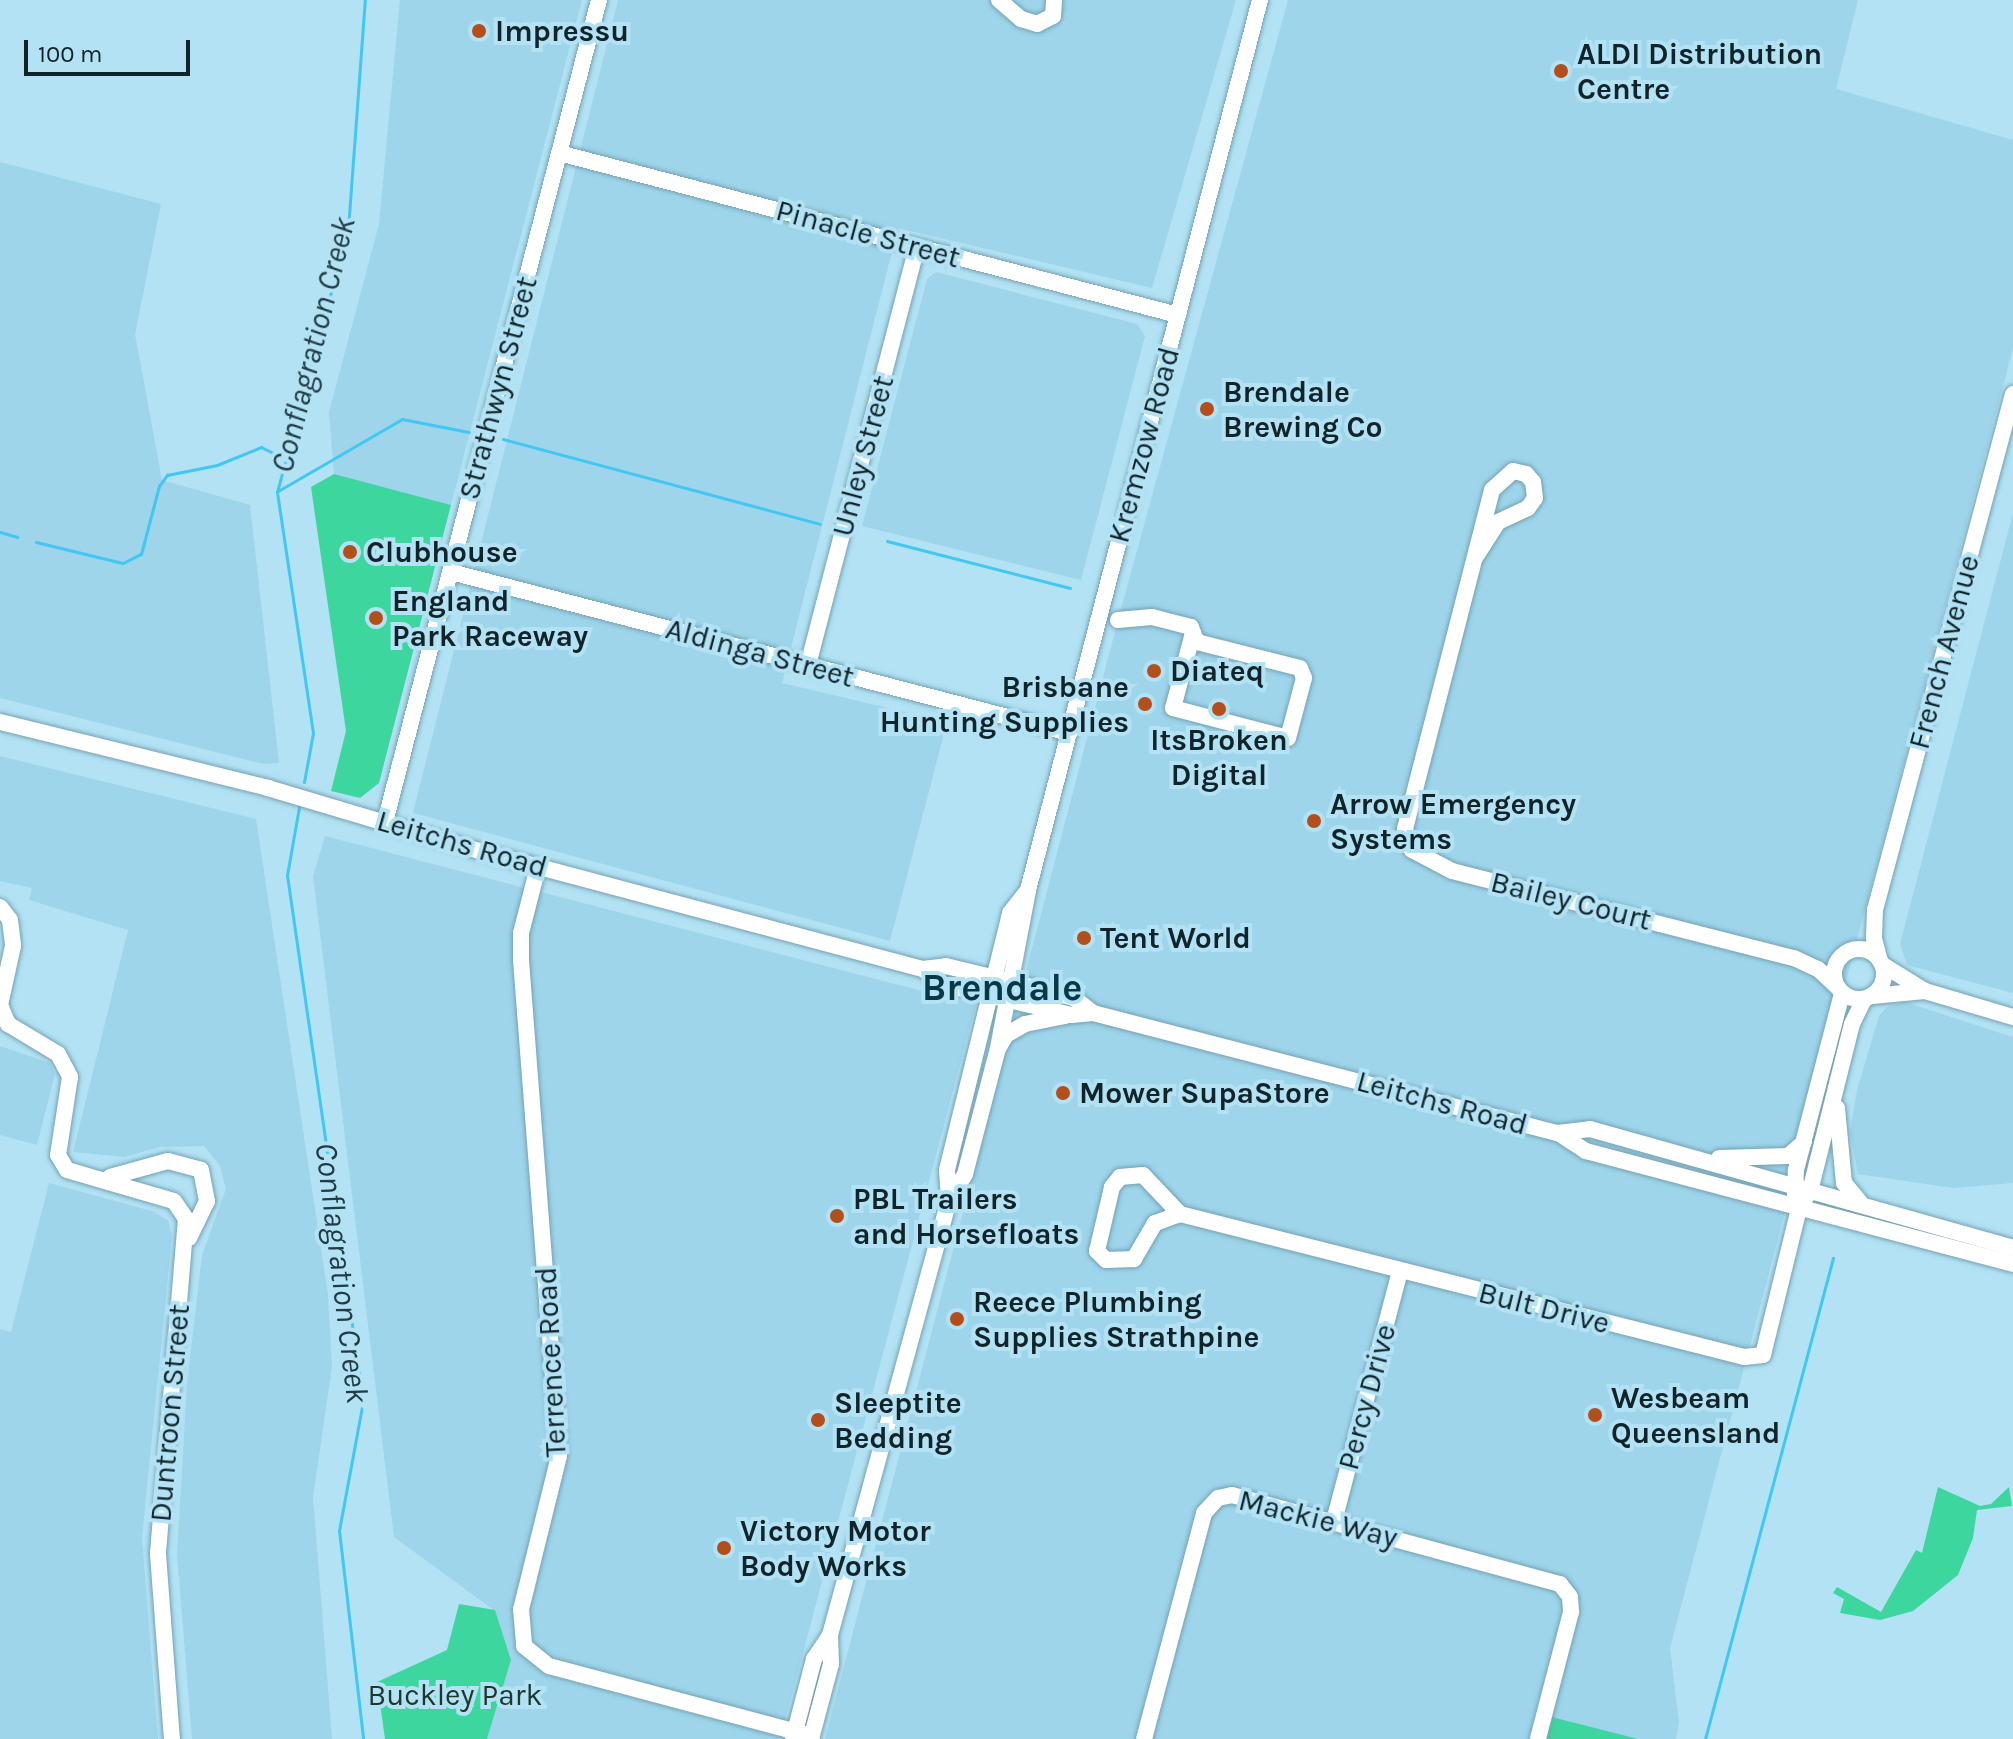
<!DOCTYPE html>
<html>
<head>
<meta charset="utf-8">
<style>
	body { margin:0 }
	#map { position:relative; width:2013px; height:1739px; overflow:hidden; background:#b2e2f4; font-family:Karla,sans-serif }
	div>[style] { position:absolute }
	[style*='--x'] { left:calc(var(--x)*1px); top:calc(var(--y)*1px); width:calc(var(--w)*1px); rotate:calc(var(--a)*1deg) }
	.built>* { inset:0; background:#9ed5eb }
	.green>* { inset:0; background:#3dd69e }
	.stream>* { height:3px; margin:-1.5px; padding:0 1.5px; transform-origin:1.5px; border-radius:1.5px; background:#41c7f2 }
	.roads { filter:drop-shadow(0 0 2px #74a2b3) drop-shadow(0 0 2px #74a2b3) }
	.minor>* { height:16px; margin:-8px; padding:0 8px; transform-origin:8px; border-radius:8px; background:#fff }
	.minor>.ring { margin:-8px; padding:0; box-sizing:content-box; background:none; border:16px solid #fff; border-radius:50% }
	.dots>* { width:22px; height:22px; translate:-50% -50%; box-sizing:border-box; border:4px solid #b2e2f4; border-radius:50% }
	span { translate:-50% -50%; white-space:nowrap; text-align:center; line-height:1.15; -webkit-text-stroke:8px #b2e2f4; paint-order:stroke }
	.poi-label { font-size:30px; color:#11242a; font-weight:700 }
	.left { translate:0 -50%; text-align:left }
	.right { translate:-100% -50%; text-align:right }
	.street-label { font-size:30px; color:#11242a }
	.park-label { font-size:30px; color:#1d372b }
	.water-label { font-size:32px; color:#203c46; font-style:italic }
	.district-label { font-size:38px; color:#073847; font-weight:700 }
	.scale { position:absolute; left:24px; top:40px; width:166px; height:36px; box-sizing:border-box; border:4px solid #11242a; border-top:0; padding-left:10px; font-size:24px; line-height:28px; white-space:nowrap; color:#11242a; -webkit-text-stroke:6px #b2e2f4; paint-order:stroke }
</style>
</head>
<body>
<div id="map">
	<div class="built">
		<div style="clip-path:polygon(400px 0,582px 0,451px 505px,334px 474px,329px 412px,379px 224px)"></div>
		<div style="clip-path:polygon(618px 0,1236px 0,1152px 288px,898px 228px,782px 683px,947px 722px,890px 941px,413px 813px)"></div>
		<div style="clip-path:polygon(1288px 0,1858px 0,1836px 89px,2013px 140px,2013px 348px,1670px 1648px,1679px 1723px,1676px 1739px,825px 1739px,1118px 620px)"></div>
		<div style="clip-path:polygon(0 162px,161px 204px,135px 334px,162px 480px,250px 505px,279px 763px,263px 764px,0 698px)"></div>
		<div style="clip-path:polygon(936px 272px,1137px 324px,1145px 336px,1081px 580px,862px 526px,927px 279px)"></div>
		<div style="clip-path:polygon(2013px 513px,2013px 993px,1907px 965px,1900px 944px)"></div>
		<div style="clip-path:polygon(0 756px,256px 819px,328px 1295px,332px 1367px,313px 1497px,332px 1739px,192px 1739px,177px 1554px,187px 1384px,202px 1255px,226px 1189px,220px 1166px,204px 1146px,160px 1147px,124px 1157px,73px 1152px,128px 930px,29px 900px,32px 888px,0 881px)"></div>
		<div style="clip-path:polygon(325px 836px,976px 1005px,780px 1739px,487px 1739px,511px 1660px,495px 1611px,394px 1537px,313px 876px)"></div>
		<div style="clip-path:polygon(1905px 1002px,2013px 1037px,2013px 1183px,1953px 1188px,1858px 1174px,1850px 1132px,1857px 1090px,1879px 1016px,1887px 1007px)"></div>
		<div style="clip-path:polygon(0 1046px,50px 1063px,55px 1074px,37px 1145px,0 1135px)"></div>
		<div style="clip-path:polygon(49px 1183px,152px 1211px,168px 1220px,172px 1236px,142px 1538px,158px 1739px,0 1739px,0 1329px,11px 1332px)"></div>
	</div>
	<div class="green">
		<div style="clip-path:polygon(334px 474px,451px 505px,379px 783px,360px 798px,331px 791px,346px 731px,311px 487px)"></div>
		<div style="clip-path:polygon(1938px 1487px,1980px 1506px,1991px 1504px,2009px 1487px,2012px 1506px,1977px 1510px,1973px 1538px,1958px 1575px,1913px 1611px,1880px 1620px,1840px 1613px,1844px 1599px,1833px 1593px,1837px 1587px,1881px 1612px,1916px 1550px,1922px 1553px)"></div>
		<div style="clip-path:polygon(459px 1604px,495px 1610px,511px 1660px,487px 1739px,385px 1739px,377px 1682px,447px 1650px)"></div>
		<div style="clip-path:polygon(1544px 1715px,1638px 1739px,1538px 1739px)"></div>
	</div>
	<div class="stream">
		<div style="--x:503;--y:439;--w:328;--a:15"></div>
		<div style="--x:278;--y:491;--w:143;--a:-30.1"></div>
		<div style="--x:402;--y:419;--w:68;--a:11"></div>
		<div style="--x:0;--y:532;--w:18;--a:16"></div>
		<div style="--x:887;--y:541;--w:189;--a:14.4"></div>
		<div style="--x:36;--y:542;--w:89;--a:13.6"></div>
		<div style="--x:123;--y:563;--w:20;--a:-27"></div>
		<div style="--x:141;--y:554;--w:70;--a:-75.2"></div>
		<div style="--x:159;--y:486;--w:14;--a:-54"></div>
		<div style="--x:167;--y:475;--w:51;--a:-11.3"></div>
		<div style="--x:217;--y:465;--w:48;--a:-22.2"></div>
		<div style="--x:261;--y:447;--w:28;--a:26"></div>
		<div style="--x:304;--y:782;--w:50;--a:-79.6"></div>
		<div style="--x:313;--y:733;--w:244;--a:-98.5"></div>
		<div style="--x:277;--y:492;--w:272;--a:-74.9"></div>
		<div style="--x:348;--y:229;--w:230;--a:-85.8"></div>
		<div style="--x:299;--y:807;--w:69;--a:100"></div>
		<div style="--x:287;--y:875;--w:531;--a:81.78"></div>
		<div style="--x:363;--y:1401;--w:131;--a:100.5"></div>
		<div style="--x:339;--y:1530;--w:210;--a:83.4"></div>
		<div style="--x:1705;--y:1739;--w:498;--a:-75.1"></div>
	</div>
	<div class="roads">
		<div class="minor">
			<div style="--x:999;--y:0;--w:29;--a:41"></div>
			<div style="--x:1021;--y:19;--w:17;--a:17"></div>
			<div style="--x:1037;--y:24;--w:18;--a:-27"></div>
			<div style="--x:1053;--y:16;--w:16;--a:-86"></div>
			<div style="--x:559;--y:153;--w:640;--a:14.67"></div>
			<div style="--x:1475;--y:558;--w:43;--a:-57.4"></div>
			<div style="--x:1498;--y:522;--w:33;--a:-25"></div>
			<div style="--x:1528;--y:508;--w:12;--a:-55"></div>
			<div style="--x:1535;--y:498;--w:16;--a:-97"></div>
			<div style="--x:1533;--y:482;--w:11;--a:-131"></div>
			<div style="--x:1526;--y:474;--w:13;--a:-167"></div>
			<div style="--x:1513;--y:471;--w:28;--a:138"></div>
			<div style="--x:1492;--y:490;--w:350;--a:104.4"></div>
			<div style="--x:1405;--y:829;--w:22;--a:72"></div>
			<div style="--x:1412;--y:850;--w:45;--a:27.7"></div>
			<div style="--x:1452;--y:871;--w:353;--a:14.3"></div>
			<div style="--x:1794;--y:958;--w:26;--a:25"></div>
			<div style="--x:1818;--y:969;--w:26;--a:43"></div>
			<div style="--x:451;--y:572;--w:639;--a:14.6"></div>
			<div style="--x:1118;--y:620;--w:34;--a:-5"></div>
			<div style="--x:1152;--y:617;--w:40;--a:14.4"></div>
			<div style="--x:1191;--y:627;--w:6;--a:72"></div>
			<div style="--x:1193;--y:633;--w:10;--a:66"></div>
			<div style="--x:1197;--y:642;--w:106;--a:14.2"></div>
			<div style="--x:1300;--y:668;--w:11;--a:68"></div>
			<div style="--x:1304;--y:678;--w:62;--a:104.9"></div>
			<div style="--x:1288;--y:738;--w:119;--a:-165.4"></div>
			<div style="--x:1173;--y:708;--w:78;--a:-75.1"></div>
			<div style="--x:808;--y:665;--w:432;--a:-75.4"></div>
			<div style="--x:0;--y:722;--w:276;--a:13.8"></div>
			<div style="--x:268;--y:788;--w:220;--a:16.6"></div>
			<div style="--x:479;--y:851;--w:459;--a:14.9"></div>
			<div style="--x:923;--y:969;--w:24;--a:38"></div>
			<div style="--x:942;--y:984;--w:133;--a:13.5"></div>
			<div style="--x:1071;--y:1015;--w:22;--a:-5"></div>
			<div style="--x:1093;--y:1013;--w:480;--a:14.5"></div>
			<div style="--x:1558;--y:1133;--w:33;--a:33"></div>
			<div style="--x:1586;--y:1151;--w:442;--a:14.8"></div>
			<div style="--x:385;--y:822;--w:849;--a:-75.41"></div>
			<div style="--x:538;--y:867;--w:68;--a:104.4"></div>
			<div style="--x:521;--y:933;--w:27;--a:90"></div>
			<div style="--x:521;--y:960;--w:497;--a:85.6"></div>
			<div style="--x:559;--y:1456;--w:158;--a:103.9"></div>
			<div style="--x:521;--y:1609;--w:37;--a:85"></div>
			<div style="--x:524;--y:1646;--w:32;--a:39"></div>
			<div style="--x:549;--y:1666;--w:272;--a:14.9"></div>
			<div style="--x:0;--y:907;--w:16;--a:52"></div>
			<div style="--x:10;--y:920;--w:26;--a:83"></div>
			<div style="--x:13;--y:946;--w:60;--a:102.4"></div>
			<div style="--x:0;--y:1005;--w:21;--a:67"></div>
			<div style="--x:8;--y:1024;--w:58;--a:31"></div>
			<div style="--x:58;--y:1054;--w:26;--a:62"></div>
			<div style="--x:70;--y:1077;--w:79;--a:98.7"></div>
			<div style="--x:58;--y:1155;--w:17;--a:59"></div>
			<div style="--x:67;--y:1170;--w:111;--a:16.2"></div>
			<div style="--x:174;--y:1201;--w:22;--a:56"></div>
			<div style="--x:186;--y:1219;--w:336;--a:94.8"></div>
			<div style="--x:158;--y:1554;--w:186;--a:85.7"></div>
			<div class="ring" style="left:1834px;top:949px;width:34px;height:34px"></div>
			<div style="--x:1880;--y:961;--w:24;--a:-105"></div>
			<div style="--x:1874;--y:938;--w:28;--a:-88"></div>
			<div style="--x:1875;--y:910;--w:534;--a:-75.03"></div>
			<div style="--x:1883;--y:965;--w:49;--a:31.8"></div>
			<div style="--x:923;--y:969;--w:23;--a:-7"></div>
			<div style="--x:946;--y:966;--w:68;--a:13.6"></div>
			<div style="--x:1012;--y:982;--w:64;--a:14.5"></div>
			<div style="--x:1074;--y:998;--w:24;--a:38"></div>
			<div style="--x:1872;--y:996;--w:53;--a:-5.4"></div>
			<div style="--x:1925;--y:991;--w:92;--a:16.5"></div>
			<div style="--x:999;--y:1047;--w:14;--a:-60"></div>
			<div style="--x:1006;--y:1035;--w:22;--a:-30"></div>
			<div style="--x:1025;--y:1024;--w:41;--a:-11.3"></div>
			<div style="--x:1837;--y:1108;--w:75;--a:84.7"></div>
			<div style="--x:1844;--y:1183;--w:25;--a:50"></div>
			<div style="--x:1558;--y:1133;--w:32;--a:-7"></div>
			<div style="--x:1590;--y:1129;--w:439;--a:15.7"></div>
			<div style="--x:1719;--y:1158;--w:69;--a:-1.7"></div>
			<div style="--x:1788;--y:1156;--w:21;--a:-41"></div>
			<div style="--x:110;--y:1177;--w:60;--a:-15.4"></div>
			<div style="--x:168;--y:1161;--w:34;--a:15"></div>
			<div style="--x:201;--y:1170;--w:32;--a:79"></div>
			<div style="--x:207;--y:1201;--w:41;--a:115.9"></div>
			<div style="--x:1795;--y:1195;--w:25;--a:-88"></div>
			<div style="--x:1796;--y:1170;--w:183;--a:-75.4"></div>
			<div style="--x:949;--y:1199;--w:29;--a:-94"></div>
			<div style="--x:947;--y:1170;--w:265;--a:-76.2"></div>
			<div style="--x:1010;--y:913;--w:29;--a:-52"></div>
			<div style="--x:1180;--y:1214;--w:27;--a:160"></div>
			<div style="--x:1155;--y:1223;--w:42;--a:120.3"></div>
			<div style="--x:1134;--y:1259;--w:28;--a:178"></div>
			<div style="--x:1106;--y:1260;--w:13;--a:-135"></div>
			<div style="--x:1097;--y:1251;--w:66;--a:-76.8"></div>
			<div style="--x:1112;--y:1187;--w:13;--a:-51"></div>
			<div style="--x:1120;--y:1177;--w:23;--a:-5"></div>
			<div style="--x:1143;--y:1175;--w:54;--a:46.5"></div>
			<div style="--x:1180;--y:1214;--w:582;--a:14.23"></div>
			<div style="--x:1744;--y:1357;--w:19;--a:-6"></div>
			<div style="--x:1763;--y:1355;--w:151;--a:-76.2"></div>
			<div style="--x:1799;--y:1208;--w:20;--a:-57"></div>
			<div style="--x:1810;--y:1191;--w:172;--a:-75.9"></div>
			<div style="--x:1852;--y:1024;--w:28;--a:-64"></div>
			<div style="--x:1334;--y:1521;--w:258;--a:-75.2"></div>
			<div style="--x:793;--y:1739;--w:83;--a:-75.3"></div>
			<div style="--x:814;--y:1659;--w:29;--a:-56"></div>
			<div style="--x:811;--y:1739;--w:78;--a:-75.1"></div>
			<div style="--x:831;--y:1664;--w:29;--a:-92"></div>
			<div style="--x:830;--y:1635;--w:452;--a:-74.7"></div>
			<div style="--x:949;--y:1199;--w:30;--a:-57"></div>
			<div style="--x:965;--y:1174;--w:130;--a:-75.3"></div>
			<div style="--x:998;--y:1048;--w:161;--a:-79.2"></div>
			<div style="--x:1028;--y:890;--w:920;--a:-75.39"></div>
			<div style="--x:1144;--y:1739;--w:234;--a:-75.1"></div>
			<div style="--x:1204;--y:1513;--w:21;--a:-47"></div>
			<div style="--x:1218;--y:1498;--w:14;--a:-12"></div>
			<div style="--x:1232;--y:1495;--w:340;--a:15.2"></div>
			<div style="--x:1560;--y:1584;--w:16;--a:52"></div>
			<div style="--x:1570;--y:1597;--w:15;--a:86"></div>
			<div style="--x:1571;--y:1612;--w:131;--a:104.6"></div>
		</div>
	</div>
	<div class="dots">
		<div style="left:479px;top:31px;background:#b34f1b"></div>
		<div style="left:1561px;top:71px;background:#b34f1b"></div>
		<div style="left:1207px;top:409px;background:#b34f1b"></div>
		<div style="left:350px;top:552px;background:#b34f1b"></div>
		<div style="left:376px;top:618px;background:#b34f1b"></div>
		<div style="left:1154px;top:671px;background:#b34f1b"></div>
		<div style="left:1145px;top:704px;background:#b34f1b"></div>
		<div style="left:1219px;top:709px;background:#b34f1b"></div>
		<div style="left:1314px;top:821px;background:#b34f1b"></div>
		<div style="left:1084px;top:938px;background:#b34f1b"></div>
		<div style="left:1063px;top:1093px;background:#b34f1b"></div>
		<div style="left:837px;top:1216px;background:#b34f1b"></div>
		<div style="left:957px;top:1319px;background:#b34f1b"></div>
		<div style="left:1595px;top:1415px;background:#b34f1b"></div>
		<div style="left:818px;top:1420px;background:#b34f1b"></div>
		<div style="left:724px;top:1548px;background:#b34f1b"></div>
	</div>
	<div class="poi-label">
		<span class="left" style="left:495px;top:31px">Impressu</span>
		<span class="left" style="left:1577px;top:71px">ALDI Distribution<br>Centre</span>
		<span class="left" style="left:1223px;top:409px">Brendale<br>Brewing Co</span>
		<span class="left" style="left:366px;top:552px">Clubhouse</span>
		<span class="left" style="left:392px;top:618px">England<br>Park Raceway</span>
		<span class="left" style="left:1170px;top:671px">Diateq</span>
		<span class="right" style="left:1129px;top:704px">Brisbane<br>Hunting Supplies</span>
		<span style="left:1219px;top:757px">ItsBroken<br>Digital</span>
		<span class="left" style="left:1330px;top:821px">Arrow Emergency<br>Systems</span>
		<span class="left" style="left:1100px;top:938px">Tent World</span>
		<span class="left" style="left:1079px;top:1093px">Mower SupaStore</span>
		<span class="left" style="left:853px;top:1216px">PBL Trailers<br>and Horsefloats</span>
		<span class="left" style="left:973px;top:1319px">Reece Plumbing<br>Supplies Strathpine</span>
		<span class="left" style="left:1611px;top:1415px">Wesbeam<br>Queensland</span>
		<span class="left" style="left:834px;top:1420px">Sleeptite<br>Bedding</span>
		<span class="left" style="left:740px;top:1548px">Victory Motor<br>Body Works</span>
	</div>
	<div class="street-label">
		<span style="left:868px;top:234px;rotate:15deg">Pinacle Street</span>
		<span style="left:498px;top:388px;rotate:-75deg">Strathwyn Street</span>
		<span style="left:1144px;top:445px;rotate:-75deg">Kremzow Road</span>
		<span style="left:863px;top:456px;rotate:-75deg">Unley Street</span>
		<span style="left:1944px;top:652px;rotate:-75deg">French Avenue</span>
		<span style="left:760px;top:653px;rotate:15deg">Aldinga Street</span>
		<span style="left:462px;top:844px;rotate:16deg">Leitchs Road</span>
		<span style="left:1571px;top:901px;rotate:14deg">Bailey Court</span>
		<span style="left:1442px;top:1103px;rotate:15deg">Leitchs Road</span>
		<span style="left:1544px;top:1308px;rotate:14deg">Bult Drive</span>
		<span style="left:551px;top:1362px;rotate:-93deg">Terrence Road</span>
		<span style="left:1367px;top:1397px;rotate:-75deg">Percy Drive</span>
		<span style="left:170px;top:1413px;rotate:-85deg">Duntroon Street</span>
		<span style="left:1318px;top:1519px;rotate:14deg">Mackie Way</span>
	</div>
	<div class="park-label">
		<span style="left:455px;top:1695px">Buckley Park</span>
	</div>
	<div class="water-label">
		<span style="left:314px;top:345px;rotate:-76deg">Conflagration Creek</span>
		<span style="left:341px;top:1273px;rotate:83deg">Conflagration Creek</span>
	</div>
	<div class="district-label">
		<span style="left:1002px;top:988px">Brendale</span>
	</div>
	<div class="scale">100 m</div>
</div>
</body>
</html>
